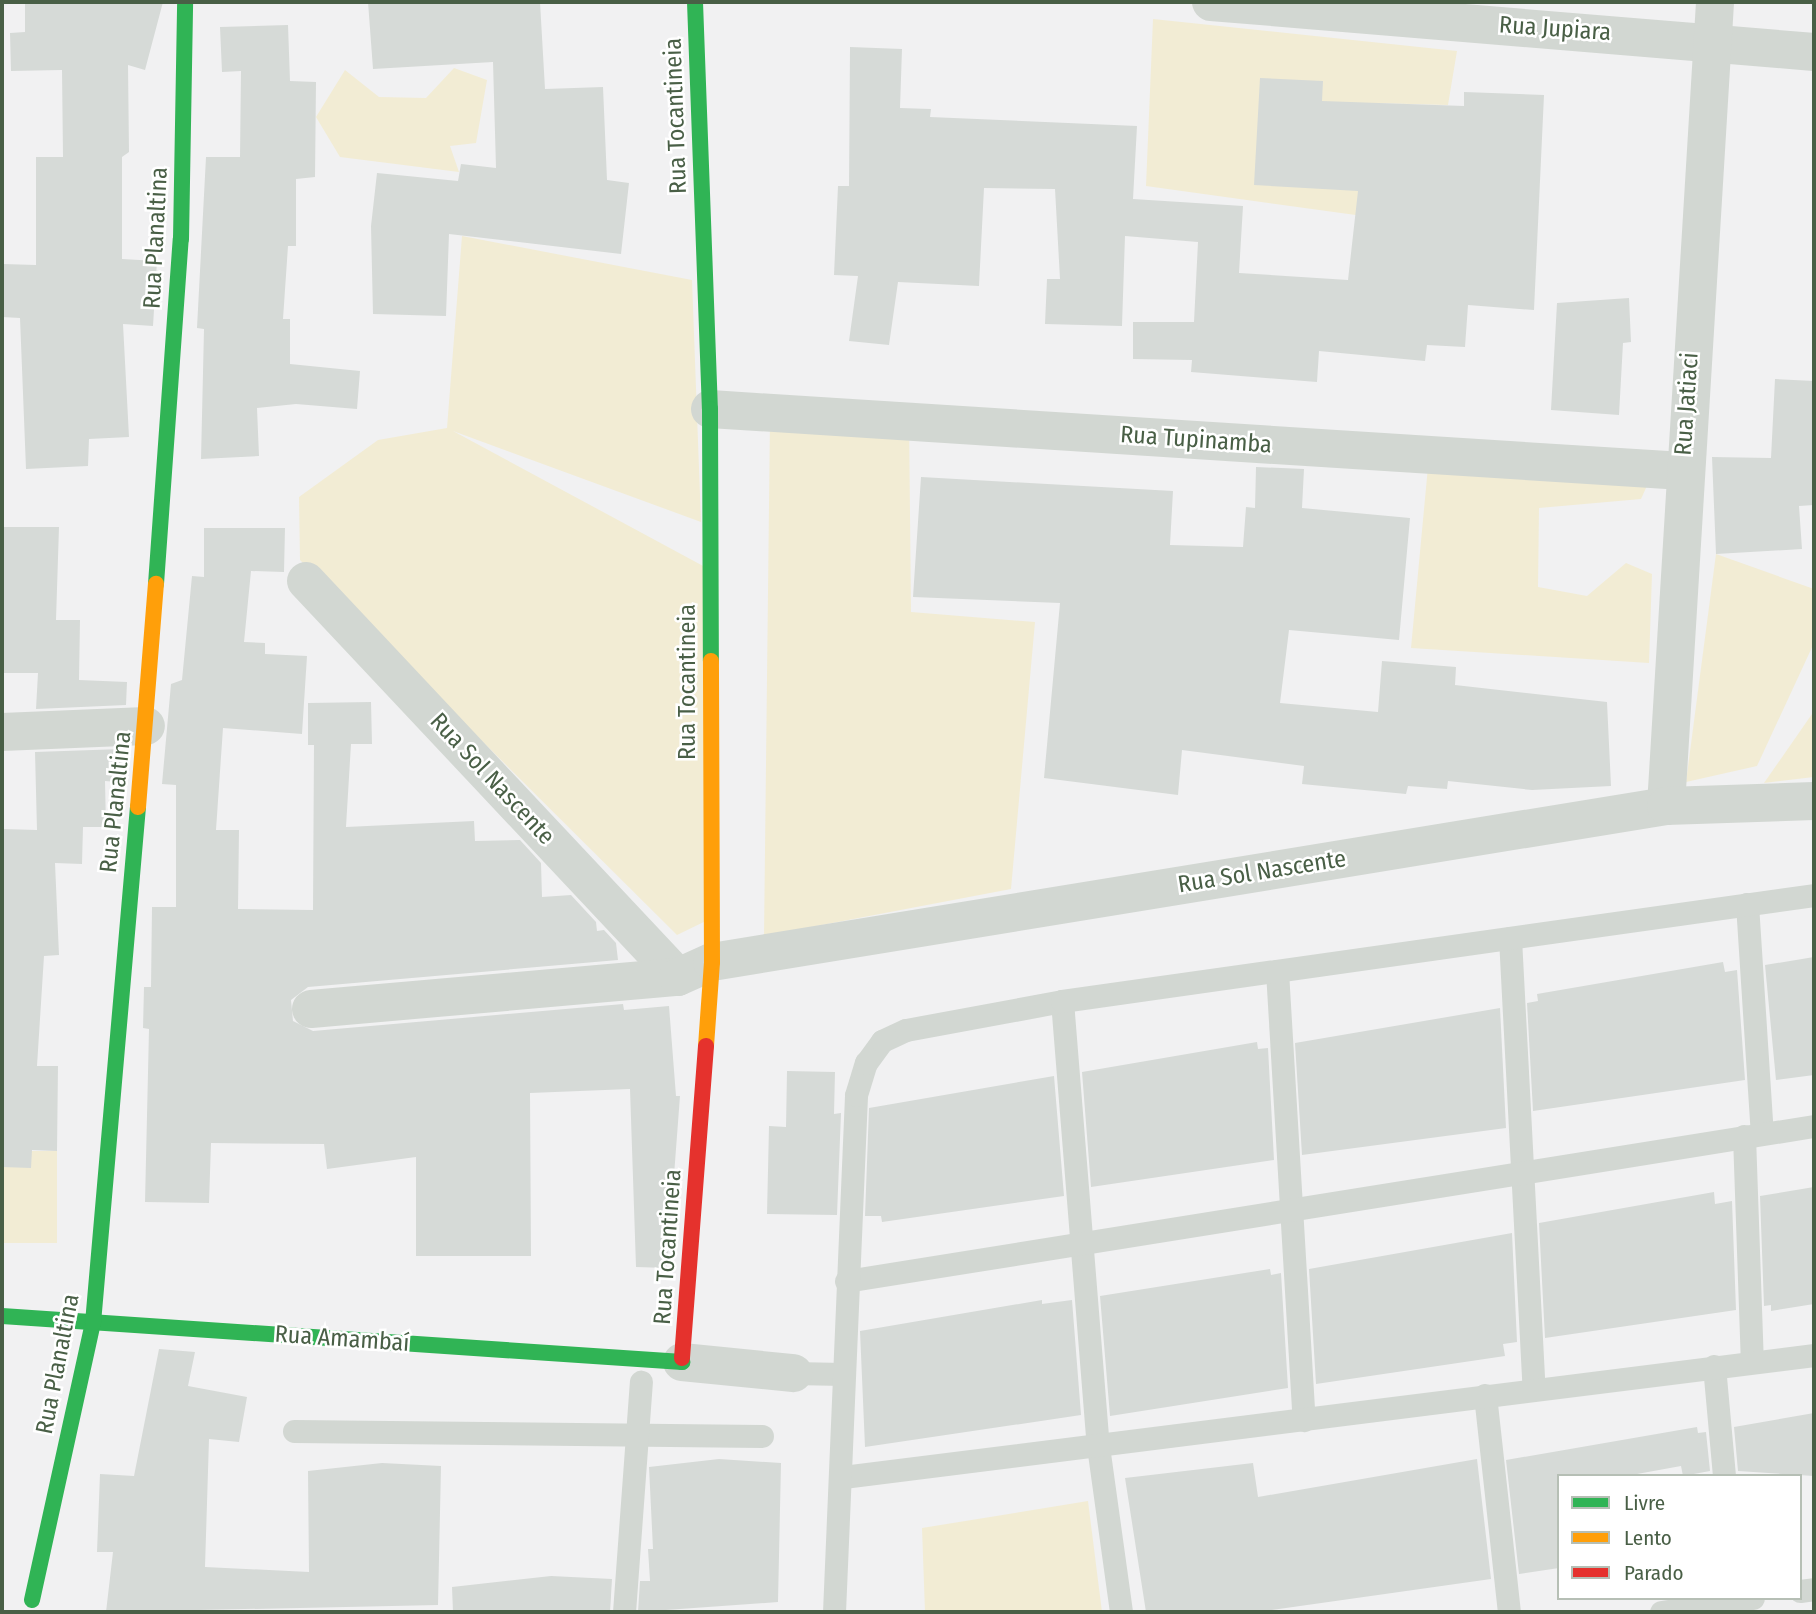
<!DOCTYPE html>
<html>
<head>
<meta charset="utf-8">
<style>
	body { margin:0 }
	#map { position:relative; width:1816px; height:1614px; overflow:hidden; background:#f1f1f2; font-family:"Fira Sans Condensed",sans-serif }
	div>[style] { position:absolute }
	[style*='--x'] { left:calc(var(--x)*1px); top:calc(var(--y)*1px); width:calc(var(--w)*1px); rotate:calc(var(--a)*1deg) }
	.green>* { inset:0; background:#f2ecd4; transform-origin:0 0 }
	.building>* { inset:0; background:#d6dad7 }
	.lane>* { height:23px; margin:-11.5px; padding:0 11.5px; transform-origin:11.5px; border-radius:11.5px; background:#d2d7d2 }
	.street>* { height:38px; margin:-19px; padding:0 19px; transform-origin:19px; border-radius:19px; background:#d2d7d2 }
	.fast>* { height:16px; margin:-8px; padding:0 8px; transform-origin:8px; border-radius:8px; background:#30b455 }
	.slow>* { height:16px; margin:-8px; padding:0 8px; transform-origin:8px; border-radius:8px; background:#ff9f0a }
	.jam>* { height:16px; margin:-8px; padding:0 8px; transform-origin:8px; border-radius:8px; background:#e5322d }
	span { translate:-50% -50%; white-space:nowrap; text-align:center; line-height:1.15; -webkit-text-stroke:5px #fff; paint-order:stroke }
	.street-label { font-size:24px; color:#495f46 }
	.frame { position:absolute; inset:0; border:4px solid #495f46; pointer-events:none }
	.legend { position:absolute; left:1557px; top:1474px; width:245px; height:126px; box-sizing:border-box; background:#fff; border:2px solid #b6bfb5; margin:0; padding:9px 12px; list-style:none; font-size:21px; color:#495f46 }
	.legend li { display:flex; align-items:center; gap:14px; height:35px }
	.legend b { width:35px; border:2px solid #b6bfb5 }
</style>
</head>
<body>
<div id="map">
	<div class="green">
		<div style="clip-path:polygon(1153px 19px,1457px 51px,1448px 105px,1374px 103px,1363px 216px,1146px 186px)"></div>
		<div style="clip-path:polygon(454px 68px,487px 80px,476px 143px,450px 146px,459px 172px,340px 157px,316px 117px,345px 70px,379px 97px,426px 98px)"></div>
		<div style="clip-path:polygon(462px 236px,692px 280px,701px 522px,453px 431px,705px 567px,712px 918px,677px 935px,300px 560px,299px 497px,378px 440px,447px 428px)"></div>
		<div style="clip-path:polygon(909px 415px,911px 612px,1035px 622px,1011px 889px,764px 936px,770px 419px)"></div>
		<div style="clip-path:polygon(1429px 456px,1650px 479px,1641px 499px,1539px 508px,1538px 587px,1587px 596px,1626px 563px,1652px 574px,1649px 663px,1411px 648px)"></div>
		<div style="clip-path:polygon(1716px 554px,1814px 589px,1814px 643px,1757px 766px,1686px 782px)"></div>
		<div style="clip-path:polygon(1812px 714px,1814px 777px,1764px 783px)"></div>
		<div style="left:57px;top:1151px;width:92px;height:55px;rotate:90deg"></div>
		<div style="clip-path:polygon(1088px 1501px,1102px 1612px,925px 1612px,922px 1528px)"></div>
	</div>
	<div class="building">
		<div style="clip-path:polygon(25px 2px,163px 2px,145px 70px,128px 65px,129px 152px,122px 157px,122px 259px,157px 261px,153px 326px,123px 324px,129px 437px,89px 439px,88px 466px,26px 469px,20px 318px,2px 317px,3px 264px,36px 265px,36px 157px,63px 157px,62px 70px,11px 71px,10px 33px,25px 32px)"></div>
		<div style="clip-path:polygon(368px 2px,540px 2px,545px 89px,603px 87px,607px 180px,629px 183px,621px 254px,449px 234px,446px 316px,373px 314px,371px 226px,377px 173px,458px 181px,461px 164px,496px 168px,493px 62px,373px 69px)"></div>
		<div style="clip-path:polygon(288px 25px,290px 81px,316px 82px,315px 177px,296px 179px,296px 246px,288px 246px,283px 319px,290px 319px,290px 364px,360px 371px,357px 409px,296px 404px,257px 408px,259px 456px,201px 459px,204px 329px,197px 328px,206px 157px,240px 157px,241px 71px,222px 72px,220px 27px)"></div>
		<div style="clip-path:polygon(850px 47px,902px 49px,900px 108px,931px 109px,930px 117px,1137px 126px,1133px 199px,1243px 206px,1239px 273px,1348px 280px,1358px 191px,1254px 185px,1260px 78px,1323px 81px,1322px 101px,1464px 106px,1464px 92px,1544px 95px,1534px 310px,1468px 305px,1465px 347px,1427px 345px,1425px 361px,1319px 351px,1317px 382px,1191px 372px,1192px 360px,1133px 359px,1133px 322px,1194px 322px,1198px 242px,1125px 236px,1122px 326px,1045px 324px,1047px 279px,1060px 279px,1055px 189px,984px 188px,979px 286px,898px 282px,889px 345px,849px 341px,858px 276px,834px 275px,838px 186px,849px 186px)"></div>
		<div style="clip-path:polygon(1629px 298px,1631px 342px,1623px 343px,1619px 415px,1551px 410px,1557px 303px)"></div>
		<div style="clip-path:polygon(1775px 379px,1814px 381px,1814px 505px,1799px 506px,1802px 549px,1716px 554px,1712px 457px,1771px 458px)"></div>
		<div style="clip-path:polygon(1256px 467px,1304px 469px,1302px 508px,1410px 518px,1399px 640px,1289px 630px,1280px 703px,1378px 712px,1382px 661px,1456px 667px,1455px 685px,1607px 702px,1611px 786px,1532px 790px,1448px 781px,1447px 789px,1408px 786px,1406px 794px,1302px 784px,1304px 766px,1182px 750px,1178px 795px,1044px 778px,1060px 603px,913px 597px,921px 477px,1173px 491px,1170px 545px,1243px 547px,1246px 507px,1255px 508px)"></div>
		<div style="clip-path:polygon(2px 527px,59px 527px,56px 620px,80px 620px,79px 680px,127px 682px,126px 705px,36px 709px,38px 673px,2px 673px)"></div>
		<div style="clip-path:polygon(204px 528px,285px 528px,284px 572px,251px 571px,244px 642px,265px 643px,265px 654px,307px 656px,302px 734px,223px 728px,216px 830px,239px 830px,238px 909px,313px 910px,314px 745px,308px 745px,308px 703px,371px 702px,372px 744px,351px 744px,346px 827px,474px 821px,475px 841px,520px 840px,541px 863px,542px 897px,571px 895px,596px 922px,597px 931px,604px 930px,616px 943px,618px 960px,308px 987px,291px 1000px,293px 1021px,313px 1031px,623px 1004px,624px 1010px,669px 1006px,676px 1096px,680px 1096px,667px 1268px,636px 1267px,630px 1089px,530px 1093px,531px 1256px,416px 1256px,416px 1157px,327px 1169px,324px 1144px,211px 1143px,209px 1203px,145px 1202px,149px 1029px,143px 1028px,144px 987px,151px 987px,152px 907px,176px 907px,176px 785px,162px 784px,171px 684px,182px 680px,192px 576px,204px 577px)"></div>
		<div style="clip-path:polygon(122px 749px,118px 782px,105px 781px,106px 827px,83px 827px,82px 864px,55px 863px,59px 955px,44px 956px,37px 1066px,58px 1066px,57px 1151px,32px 1150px,31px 1168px,2px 1167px,2px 829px,37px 830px,35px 752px)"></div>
		<div style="clip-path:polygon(1814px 957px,1814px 1075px,1776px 1080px,1765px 965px)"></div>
		<div style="clip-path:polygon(1723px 962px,1725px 972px,1737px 970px,1745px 1080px,1533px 1111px,1527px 1003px,1538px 1001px,1537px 994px)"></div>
		<div style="clip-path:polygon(1500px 1008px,1506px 1128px,1302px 1155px,1295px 1043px)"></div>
		<div style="clip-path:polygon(1257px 1042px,1258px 1049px,1268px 1048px,1274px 1160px,1091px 1187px,1082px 1072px)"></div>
		<div style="clip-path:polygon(787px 1071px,835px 1072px,834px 1114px,841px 1113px,837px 1215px,767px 1214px,769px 1126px,786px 1127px)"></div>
		<div style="clip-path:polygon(1054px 1076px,1064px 1196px,882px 1222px,881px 1216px,865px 1216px,869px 1108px)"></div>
		<div style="clip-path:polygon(1814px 1187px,1814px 1304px,1771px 1311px,1771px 1305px,1764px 1306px,1760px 1196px)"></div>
		<div style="clip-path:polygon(1714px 1192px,1715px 1204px,1732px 1201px,1736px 1310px,1545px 1338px,1539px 1223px)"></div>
		<div style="clip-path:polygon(1512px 1233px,1517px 1342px,1503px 1344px,1505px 1356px,1316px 1384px,1309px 1269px)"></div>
		<div style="clip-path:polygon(1270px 1269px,1271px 1275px,1281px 1273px,1288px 1388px,1110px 1416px,1100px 1296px)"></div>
		<div style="clip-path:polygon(1042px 1300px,1042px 1304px,1072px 1300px,1081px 1415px,865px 1447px,860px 1331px)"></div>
		<div style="clip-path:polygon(159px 1349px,195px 1352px,188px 1386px,247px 1397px,239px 1442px,209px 1439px,205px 1567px,309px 1572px,308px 1471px,382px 1463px,441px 1466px,438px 1605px,106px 1612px,113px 1552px,97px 1552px,100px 1474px,134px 1476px)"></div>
		<div style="clip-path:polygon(1814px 1413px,1814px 1476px,1738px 1471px,1734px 1427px)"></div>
		<div style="clip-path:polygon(1697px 1427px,1698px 1433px,1706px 1432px,1710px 1471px,1683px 1476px,1681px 1466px,1626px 1476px,1559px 1476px,1559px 1568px,1519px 1574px,1506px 1460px)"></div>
		<div style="clip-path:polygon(719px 1459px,781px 1463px,778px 1602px,638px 1612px,640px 1581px,650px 1581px,648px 1549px,653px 1549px,649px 1467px)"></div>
		<div style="clip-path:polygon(1477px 1459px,1491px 1579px,1258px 1612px,1146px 1612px,1125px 1478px,1253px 1463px,1258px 1497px)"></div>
		<div style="clip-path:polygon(551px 1576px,612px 1579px,610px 1612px,453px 1612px,452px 1587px)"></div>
	</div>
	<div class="lane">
		<div style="--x:1747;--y:904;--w:229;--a:86.3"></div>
		<div style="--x:1510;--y:938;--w:452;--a:87"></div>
		<div style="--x:1277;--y:971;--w:450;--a:86.6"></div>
		<div style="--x:1062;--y:1001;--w:446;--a:85.4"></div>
		<div style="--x:1098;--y:1446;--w:168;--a:82.1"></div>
		<div style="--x:1744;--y:1136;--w:225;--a:88"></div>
		<div style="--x:846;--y:1281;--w:980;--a:-9.1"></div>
		<div style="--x:1714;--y:1366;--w:110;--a:84.8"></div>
		<div style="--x:793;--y:1373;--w:50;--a:1.1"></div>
		<div style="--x:1485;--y:1395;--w:218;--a:83.7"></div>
		<div style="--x:294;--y:1431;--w:468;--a:0.6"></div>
		<div style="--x:843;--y:1477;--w:979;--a:-7.16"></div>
		<div style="--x:1800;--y:1591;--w:14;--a:-8"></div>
		<div style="--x:624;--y:1612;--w:231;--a:-85.8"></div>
		<div style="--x:834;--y:1612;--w:517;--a:-87.56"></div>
		<div style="--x:856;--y:1095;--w:34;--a:-73"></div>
		<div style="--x:866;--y:1063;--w:27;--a:-54"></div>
		<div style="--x:882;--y:1041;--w:26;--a:-25"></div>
		<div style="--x:906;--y:1030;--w:159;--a:-10.5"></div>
		<div style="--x:1062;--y:1001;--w:759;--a:-8.02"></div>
		<div style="--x:1661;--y:1612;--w:93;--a:-8.7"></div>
	</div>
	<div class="street">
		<div style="--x:1211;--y:2;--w:605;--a:4.74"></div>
		<div style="--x:710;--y:409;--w:975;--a:3.65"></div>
		<div style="--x:306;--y:581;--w:543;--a:46.79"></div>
		<div style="--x:2;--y:732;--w:144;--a:-2.4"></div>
		<div style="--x:1666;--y:806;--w:805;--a:-86.51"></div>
		<div style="--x:311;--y:1009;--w:368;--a:-5"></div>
		<div style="--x:678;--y:977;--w:37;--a:-24"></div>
		<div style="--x:712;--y:962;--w:967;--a:-9.29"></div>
		<div style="--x:1666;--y:806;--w:148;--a:-1.9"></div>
		<div style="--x:682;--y:1362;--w:112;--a:5.7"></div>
	</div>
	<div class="fast">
		<div style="--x:695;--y:2;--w:407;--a:87.9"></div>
		<div style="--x:710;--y:409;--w:252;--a:89.8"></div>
		<div style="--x:156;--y:584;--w:346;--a:-85.9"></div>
		<div style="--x:181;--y:239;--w:237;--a:-89"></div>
		<div style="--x:2;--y:1316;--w:682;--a:3.87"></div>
		<div style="--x:682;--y:1362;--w:4;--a:-90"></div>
		<div style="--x:32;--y:1600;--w:284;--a:-77.6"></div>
		<div style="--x:93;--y:1323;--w:518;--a:-85.02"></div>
	</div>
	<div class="slow">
		<div style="--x:138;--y:807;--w:224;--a:-85.4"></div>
		<div style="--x:706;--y:1046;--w:84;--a:-85.9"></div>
		<div style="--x:712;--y:962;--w:301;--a:-90.2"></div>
	</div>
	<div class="jam">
		<div style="--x:682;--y:1358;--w:313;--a:-85.6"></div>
	</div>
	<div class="street-label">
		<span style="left:1555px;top:29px;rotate:4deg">Rua Jupiara</span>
		<span style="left:676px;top:116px;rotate:-92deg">Rua Tocantineia</span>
		<span style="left:156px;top:238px;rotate:-87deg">Rua Planaltina</span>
		<span style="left:1687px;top:404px;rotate:-86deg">Rua Jatiaci</span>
		<span style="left:1196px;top:440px;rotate:4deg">Rua Tupinamba</span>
		<span style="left:688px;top:682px;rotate:-90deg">Rua Tocantineia</span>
		<span style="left:492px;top:779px;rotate:47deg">Rua Sol Nascente</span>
		<span style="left:116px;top:802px;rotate:-84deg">Rua Planaltina</span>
		<span style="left:1262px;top:872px;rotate:-9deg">Rua Sol Nascente</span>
		<span style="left:668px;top:1247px;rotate:-86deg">Rua Tocantineia</span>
		<span style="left:342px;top:1339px;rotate:4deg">Rua Amambaí</span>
		<span style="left:58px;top:1364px;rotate:-79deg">Rua Planaltina</span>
	</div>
	<div class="frame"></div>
	<ul class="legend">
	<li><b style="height:9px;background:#30b455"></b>Livre</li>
	<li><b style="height:9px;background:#ff9f0a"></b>Lento</li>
	<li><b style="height:9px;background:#e5322d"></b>Parado</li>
	</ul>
</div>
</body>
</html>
